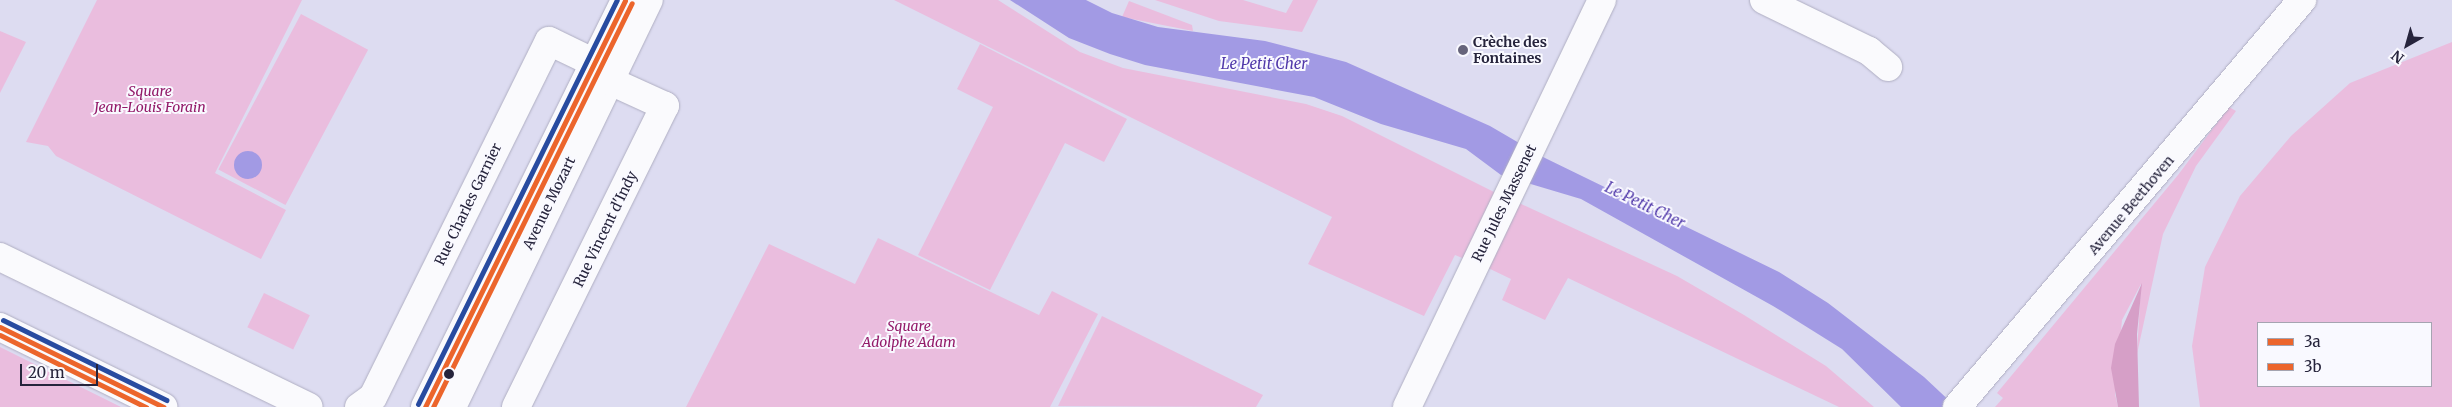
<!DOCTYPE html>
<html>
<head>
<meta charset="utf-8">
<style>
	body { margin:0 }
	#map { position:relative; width:2452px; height:407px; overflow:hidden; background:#dddcf1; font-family:Merriweather,serif }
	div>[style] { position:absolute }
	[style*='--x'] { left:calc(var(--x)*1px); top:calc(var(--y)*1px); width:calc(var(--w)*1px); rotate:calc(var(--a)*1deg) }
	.green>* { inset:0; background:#eabdde; transform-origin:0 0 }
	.forest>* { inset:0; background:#d69fc7 }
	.water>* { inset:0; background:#a29ae4 }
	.round { border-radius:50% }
	.roads { filter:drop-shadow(0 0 1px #afaec2) drop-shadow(0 0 1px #afaec2) }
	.minor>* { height:28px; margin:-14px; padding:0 14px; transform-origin:14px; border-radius:14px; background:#fafafd }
	.bus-1>* { height:5px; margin:-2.5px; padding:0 2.5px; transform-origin:2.5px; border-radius:2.5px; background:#ec652c }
	.bus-2>* { height:5px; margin:-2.5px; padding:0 2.5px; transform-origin:2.5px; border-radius:2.5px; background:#ec652c }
	.bus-3>* { height:5px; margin:-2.5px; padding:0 2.5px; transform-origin:2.5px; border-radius:2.5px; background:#284ba0 }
	.dots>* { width:14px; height:14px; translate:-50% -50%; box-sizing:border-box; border:2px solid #f9f9ff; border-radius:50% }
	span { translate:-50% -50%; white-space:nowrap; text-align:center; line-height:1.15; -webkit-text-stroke:4px #f9f9ff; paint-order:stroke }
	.poi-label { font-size:14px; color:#26243c; font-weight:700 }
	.left { translate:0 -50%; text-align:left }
	.park-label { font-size:14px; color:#931a69; font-style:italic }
	.street-label { font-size:14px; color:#26243c }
	.water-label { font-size:15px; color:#5139aa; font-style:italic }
	.legend { position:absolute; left:2257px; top:322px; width:175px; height:65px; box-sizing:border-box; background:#f9f9ff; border:1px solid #a5a4b1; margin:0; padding:6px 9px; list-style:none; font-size:15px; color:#26243c }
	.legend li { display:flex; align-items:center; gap:10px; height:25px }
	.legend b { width:25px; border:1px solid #a5a4b1 }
	.north { position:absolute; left:2382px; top:20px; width:50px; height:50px; -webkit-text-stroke:4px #f9f9ff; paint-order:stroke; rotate:218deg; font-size:14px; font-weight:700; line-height:20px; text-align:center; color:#26243c }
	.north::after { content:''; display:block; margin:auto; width:18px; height:22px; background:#26243c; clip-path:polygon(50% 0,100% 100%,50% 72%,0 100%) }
	.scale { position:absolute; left:20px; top:364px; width:78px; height:22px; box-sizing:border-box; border:2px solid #26243c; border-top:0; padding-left:6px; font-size:15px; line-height:18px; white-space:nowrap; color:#26243c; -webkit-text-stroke:4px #f9f9ff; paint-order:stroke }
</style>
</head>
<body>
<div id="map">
	<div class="green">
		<div style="clip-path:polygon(97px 0,302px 0,215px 173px,286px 210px,261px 259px,56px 156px,48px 146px,26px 142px)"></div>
		<div style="clip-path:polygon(894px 0,998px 0,1080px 52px,1123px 68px,1306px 104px,1342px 116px,1506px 198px,1472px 262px,1455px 255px,1424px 316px,1308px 264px,1332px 217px)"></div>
		<div style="clip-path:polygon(1155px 0,1243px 0,1286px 13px,1293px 0,1318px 0,1302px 32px,1219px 21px)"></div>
		<div style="clip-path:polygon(1129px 1px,1192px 25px,1193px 31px,1122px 17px)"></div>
		<div style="left:301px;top:14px;width:76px;height:176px;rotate:28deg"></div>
		<div style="clip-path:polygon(0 31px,26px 42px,0 93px)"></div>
		<div style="clip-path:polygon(evenodd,2452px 42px,2452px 407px,2200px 407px,2192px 346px,2205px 267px,2240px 196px,2291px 136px,2350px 83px,2452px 42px,2258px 323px,2431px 323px,2431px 386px,2258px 386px,2258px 323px)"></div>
		<div style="clip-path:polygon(980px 44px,1127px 119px,1104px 162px,1065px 143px,990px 290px,918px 255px,993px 107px,957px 89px)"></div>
		<div style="clip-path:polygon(2229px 107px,2236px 111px,2196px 166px,2163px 234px,2137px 354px,2141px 284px,2122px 320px,2115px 394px,2118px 407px,1995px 407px,2003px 398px,1997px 393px,2178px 175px)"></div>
		<div style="clip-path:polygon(1519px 203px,1677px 276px,1744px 315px,1826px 366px,1874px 407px,1839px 407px,1568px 278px,1545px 320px,1502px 300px,1511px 279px,1486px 267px)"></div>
		<div style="clip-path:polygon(878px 238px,1039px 315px,1052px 291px,1098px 314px,1050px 407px,686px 407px,769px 244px,855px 284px)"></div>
		<div style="left:264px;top:293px;width:51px;height:38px;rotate:26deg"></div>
		<div style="clip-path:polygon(1102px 316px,1263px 395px,1256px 407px,1058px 406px)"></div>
		<div style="clip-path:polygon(0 347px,121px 407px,0 407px)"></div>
	</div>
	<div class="forest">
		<div style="clip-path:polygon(2142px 283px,2137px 334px,2139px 407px,2118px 407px,2111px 368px,2115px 344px)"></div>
	</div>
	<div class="water">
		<div style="clip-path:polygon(1010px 0,1086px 0,1112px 13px,1158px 27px,1265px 41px,1346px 62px,1490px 126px,1545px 158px,1779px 272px,1828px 303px,1924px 377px,1956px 407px,1901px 407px,1842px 349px,1773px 306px,1581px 199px,1501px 175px,1466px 149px,1381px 124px,1314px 97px,1145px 65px,1110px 54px,1069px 38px)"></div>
		<div class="round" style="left:234px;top:151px;width:28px;height:28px"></div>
	</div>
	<div class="roads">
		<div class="minor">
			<div style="--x:1764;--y:0;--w:117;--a:25.9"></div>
			<div style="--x:1869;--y:51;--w:25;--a:40"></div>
			<div style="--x:0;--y:257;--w:343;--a:25.9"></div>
			<div style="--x:0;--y:327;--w:182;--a:26.1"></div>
			<div style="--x:359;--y:407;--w:17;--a:-36"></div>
			<div style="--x:373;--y:397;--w:397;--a:-63.7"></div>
			<div style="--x:549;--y:41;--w:51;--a:25.6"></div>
			<div style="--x:425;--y:407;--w:453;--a:-63.8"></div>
			<div style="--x:452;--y:407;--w:452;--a:-64.2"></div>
			<div style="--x:516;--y:407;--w:336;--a:-63.7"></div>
			<div style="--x:665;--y:106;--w:63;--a:-155.5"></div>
			<div style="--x:1407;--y:407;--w:451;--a:-64.4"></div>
			<div style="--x:1957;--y:407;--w:534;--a:-49.71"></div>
		</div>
	</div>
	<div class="bus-1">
		<div style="--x:0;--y:327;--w:182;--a:26.1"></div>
		<div style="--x:425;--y:407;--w:453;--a:-63.8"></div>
	</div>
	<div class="bus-2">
		<div style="--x:0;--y:335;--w:163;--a:26.3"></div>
		<div style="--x:433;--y:407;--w:450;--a:-63.8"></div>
	</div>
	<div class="bus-3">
		<div style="--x:3;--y:320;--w:182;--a:26.1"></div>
		<div style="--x:418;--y:404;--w:450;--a:-63.8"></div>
	</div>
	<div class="dots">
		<div style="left:1463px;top:50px;background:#66647b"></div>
		<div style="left:449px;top:374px;background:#26243c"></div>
	</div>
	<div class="poi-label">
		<span class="left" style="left:1473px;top:50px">Crèche des<br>Fontaines</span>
	</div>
	<div class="park-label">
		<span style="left:150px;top:99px">Square<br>Jean-Louis Forain</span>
		<span style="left:909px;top:334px">Square<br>Adolphe Adam</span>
	</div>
	<div class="street-label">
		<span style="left:549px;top:203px;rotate:-64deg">Avenue Mozart</span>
		<span style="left:1504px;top:203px;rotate:-64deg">Rue Jules Massenet</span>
		<span style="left:468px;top:204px;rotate:-64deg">Rue Charles Garnier</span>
		<span style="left:2131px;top:205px;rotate:-50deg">Avenue Beethoven</span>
		<span style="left:605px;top:229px;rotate:-64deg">Rue Vincent d'Indy</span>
	</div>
	<div class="water-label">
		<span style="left:1264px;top:64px">Le Petit Cher</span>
		<span style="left:1645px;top:205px;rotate:26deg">Le Petit Cher</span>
	</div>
	<ul class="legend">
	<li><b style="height:6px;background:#ec652c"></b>3a</li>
	<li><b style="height:6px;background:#ec652c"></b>3b</li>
	</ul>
	<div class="north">N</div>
	<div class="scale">20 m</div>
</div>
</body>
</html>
